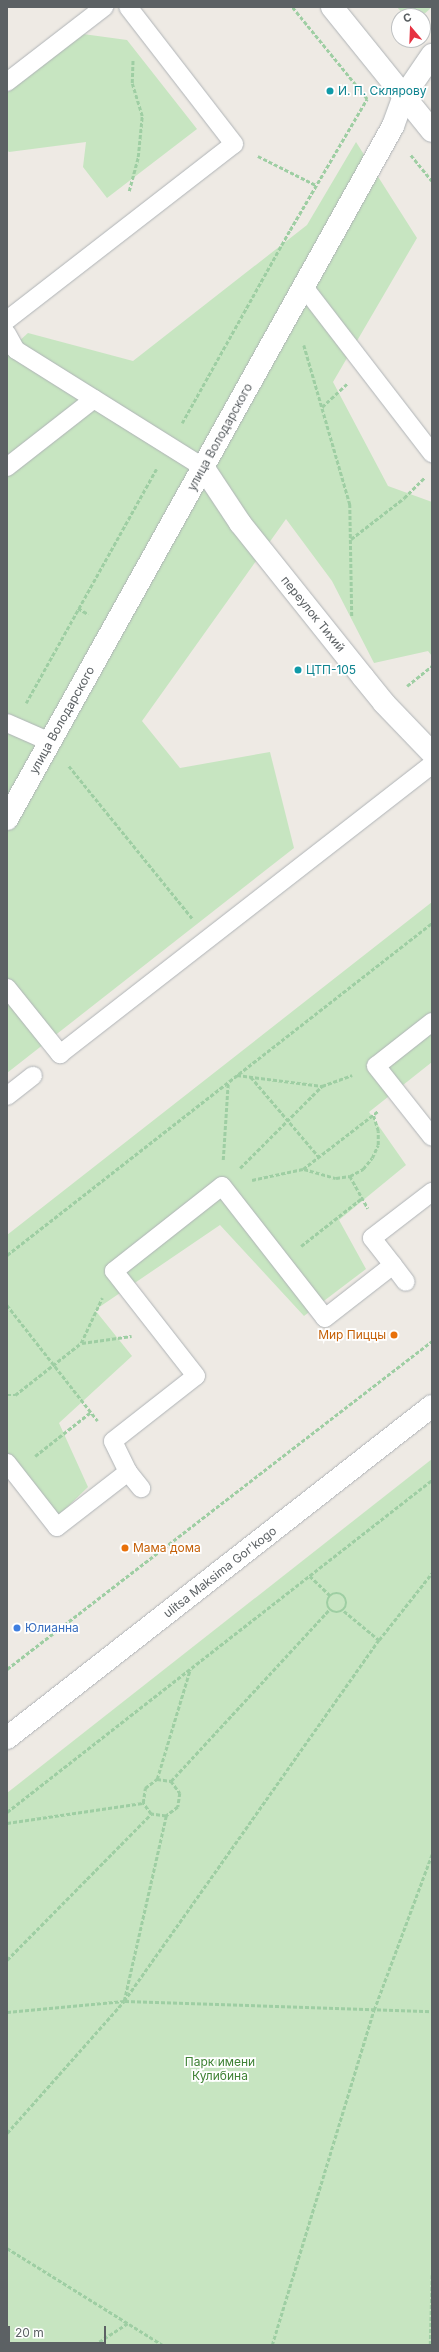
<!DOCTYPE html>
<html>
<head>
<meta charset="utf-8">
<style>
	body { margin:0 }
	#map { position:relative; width:439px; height:2352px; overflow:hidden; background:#eeeae4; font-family:Inter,sans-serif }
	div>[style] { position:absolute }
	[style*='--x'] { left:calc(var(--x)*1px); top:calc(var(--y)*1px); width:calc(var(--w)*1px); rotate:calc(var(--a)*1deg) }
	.green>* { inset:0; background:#c7e5c1 }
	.path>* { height:2.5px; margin-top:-1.25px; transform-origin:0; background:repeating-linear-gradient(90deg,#9ecea3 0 4px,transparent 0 6px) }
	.path>.ring { margin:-1.25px; padding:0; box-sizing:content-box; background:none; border:2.5px solid #9ecea3; border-radius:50% }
	.roads { filter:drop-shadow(0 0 1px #afb3b6) drop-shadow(0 0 1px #afb3b6) }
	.service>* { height:18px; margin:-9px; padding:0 9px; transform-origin:9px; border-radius:9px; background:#fff }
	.minor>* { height:22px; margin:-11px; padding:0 11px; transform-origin:11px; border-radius:11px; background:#fff }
	.tertiary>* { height:22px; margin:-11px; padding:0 11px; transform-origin:11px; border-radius:11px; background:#fff }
	.secondary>* { height:22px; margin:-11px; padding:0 11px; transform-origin:11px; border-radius:11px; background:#fff }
	.dots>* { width:11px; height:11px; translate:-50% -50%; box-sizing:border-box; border:2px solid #fff; border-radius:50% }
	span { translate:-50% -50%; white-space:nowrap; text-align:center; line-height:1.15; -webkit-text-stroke:3.5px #fff; paint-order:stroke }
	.culture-label { font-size:12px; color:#0d838f }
	.left { translate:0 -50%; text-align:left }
	.street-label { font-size:12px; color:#5c6164 }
	.food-label { font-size:12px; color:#c56008 }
	.right { translate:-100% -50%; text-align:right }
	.shop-label { font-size:12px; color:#366cbe }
	.park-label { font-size:12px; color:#3f8235 }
	.frame { position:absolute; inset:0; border:8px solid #5c6164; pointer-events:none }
	.north { position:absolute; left:391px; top:8px; width:40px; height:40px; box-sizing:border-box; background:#fff; border:1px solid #bec0c1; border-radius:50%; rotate:341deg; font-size:11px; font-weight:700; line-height:16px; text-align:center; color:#5c6164 }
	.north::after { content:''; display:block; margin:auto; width:14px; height:18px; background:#e63241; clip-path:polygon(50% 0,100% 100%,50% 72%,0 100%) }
	.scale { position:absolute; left:8px; top:2326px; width:98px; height:18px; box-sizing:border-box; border:2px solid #5c6164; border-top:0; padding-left:5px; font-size:12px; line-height:14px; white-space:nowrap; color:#5c6164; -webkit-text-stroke:3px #fff; paint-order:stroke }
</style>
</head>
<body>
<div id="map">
	<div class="green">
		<div style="clip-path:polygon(397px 7px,432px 7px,422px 16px,405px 16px)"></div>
		<div style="clip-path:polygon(83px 34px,127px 40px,197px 129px,107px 198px,83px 167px,86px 142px,9px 152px,7px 150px,7px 93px)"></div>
		<div style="clip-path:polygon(356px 142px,417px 238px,333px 382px,388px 486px,432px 502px,432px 656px,428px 651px,374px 663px,332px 581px,286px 519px,142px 721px,180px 768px,270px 752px,294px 848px,7px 1073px,7px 352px,28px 333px,133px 361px,307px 225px)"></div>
		<div style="clip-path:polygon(432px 902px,432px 1062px,369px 1112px,406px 1165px,339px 1220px,366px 1269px,304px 1316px,220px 1225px,95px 1310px,132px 1356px,59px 1423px,88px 1487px,51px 1523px,7px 1477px,7px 1235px)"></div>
		<div style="clip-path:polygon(432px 1459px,432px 2345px,7px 2345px,7px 1793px)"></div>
	</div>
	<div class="path">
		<div style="--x:413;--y:16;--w:9;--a:-84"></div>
		<div style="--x:411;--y:155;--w:33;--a:51"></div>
		<div style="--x:258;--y:156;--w:65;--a:26.6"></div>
		<div style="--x:129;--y:191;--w:35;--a:-75"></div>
		<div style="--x:138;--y:157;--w:41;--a:-84.4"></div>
		<div style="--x:142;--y:116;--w:34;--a:-107"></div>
		<div style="--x:132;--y:83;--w:24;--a:-88"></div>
		<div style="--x:304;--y:345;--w:166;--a:73.9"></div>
		<div style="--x:350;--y:504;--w:113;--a:89"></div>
		<div style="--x:322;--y:407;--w:34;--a:-43"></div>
		<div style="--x:182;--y:423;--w:221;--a:-60.8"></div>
		<div style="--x:290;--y:230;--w:152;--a:-59.6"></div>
		<div style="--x:367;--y:99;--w:119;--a:-129.2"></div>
		<div style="--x:351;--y:539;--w:67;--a:-37.7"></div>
		<div style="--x:404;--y:498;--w:30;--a:-45"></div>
		<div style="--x:78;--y:608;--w:12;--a:31"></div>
		<div style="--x:407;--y:686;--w:32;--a:-39"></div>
		<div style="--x:26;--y:703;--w:268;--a:-60.9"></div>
		<div style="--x:69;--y:766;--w:196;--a:51"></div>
		<div style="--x:237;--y:1075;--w:86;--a:7.4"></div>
		<div style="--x:251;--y:1077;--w:105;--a:49.6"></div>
		<div style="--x:223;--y:1160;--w:77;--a:-86.3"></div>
		<div style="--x:240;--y:1168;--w:116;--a:-45"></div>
		<div style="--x:322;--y:1086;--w:32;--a:-20"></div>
		<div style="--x:304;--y:1169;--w:33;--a:16"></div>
		<div style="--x:336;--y:1178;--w:14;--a:-8"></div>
		<div style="--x:350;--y:1176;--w:15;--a:-28"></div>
		<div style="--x:363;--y:1169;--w:14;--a:-51"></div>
		<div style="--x:372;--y:1158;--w:14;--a:-65"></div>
		<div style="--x:378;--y:1145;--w:14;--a:-90"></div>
		<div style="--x:378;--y:1131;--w:17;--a:-107"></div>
		<div style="--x:350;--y:1176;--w:37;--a:61"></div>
		<div style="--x:252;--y:1180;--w:52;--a:-12.2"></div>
		<div style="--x:303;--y:1169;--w:95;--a:-37.7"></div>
		<div style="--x:301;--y:1246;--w:78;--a:-38.2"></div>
		<div style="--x:7;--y:1255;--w:539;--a:-38"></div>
		<div style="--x:7;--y:1305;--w:147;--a:51.9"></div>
		<div style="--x:82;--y:1343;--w:50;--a:-8"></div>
		<div style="--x:7;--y:1395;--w:8;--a:0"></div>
		<div style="--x:15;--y:1395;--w:84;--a:-38.2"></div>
		<div style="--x:81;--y:1343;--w:50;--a:-65"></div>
		<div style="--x:35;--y:1456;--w:71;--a:-38.2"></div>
		<div style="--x:310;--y:1576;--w:28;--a:44"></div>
		<div class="ring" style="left:327px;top:1593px;width:17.5px;height:17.5px"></div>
		<div style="--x:344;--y:1611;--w:45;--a:39.6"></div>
		<div style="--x:7;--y:1669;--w:537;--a:-37.66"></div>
		<div style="--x:157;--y:1779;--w:14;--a:8"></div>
		<div style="--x:171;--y:1781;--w:15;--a:53"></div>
		<div style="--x:180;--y:1793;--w:14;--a:98"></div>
		<div style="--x:178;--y:1807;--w:15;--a:143"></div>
		<div style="--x:166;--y:1816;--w:15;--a:-172"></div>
		<div style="--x:151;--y:1814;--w:14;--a:-126"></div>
		<div style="--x:143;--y:1803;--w:15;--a:-82"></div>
		<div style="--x:145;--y:1788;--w:15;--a:-37"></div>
		<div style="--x:157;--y:1779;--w:114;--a:-73.2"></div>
		<div style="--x:171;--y:1781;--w:233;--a:-47.3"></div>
		<div style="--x:7;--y:1812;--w:539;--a:-38"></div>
		<div style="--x:7;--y:1823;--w:137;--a:-8.4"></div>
		<div style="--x:7;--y:1960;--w:205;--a:-45.4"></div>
		<div style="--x:125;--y:2001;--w:307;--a:1.9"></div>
		<div style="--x:7;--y:2012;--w:118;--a:-5.4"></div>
		<div style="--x:124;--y:2001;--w:190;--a:-77.2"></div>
		<div style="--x:7;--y:2133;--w:176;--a:-48.4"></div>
		<div style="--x:124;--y:2001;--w:442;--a:-54.8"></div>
		<div style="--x:379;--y:1640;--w:85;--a:-51.7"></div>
		<div style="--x:7;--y:2248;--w:184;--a:31.9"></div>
		<div style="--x:94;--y:2345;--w:40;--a:-32.9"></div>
		<div style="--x:272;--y:2345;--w:350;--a:-73.1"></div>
		<div style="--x:374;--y:2010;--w:166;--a:-69.6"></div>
		<div style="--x:430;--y:2345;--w:70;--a:-88.4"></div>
	</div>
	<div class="roads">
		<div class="service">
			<div style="--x:7;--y:82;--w:123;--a:-37.7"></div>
			<div style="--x:304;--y:287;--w:210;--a:52.4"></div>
			<div style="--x:7;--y:320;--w:287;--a:-37.8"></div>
			<div style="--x:234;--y:144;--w:173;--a:-127.7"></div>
			<div style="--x:7;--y:334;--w:18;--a:61"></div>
			<div style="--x:16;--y:350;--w:92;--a:32.1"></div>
			<div style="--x:7;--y:467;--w:110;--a:-38"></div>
			<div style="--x:94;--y:399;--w:128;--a:32"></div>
			<div style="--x:7;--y:723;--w:47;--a:23.8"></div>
			<div style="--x:7;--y:988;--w:85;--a:51.2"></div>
			<div style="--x:60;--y:1054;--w:472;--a:-37.9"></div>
			<div style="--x:432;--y:1022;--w:71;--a:141.8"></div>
			<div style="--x:376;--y:1066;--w:90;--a:51.7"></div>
			<div style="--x:7;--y:1096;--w:33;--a:-38"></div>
			<div style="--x:393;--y:1265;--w:21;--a:53"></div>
			<div style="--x:7;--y:1463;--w:81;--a:52"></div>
			<div style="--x:57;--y:1527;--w:90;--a:-37.8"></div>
			<div style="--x:128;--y:1472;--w:34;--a:-116"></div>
			<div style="--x:113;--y:1441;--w:105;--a:-38.1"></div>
			<div style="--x:196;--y:1376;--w:133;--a:-128"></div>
			<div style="--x:114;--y:1271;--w:137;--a:-38.2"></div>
			<div style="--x:222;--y:1186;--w:167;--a:52"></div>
			<div style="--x:325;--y:1318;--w:86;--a:-37.9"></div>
			<div style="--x:393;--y:1265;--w:34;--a:-128"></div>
			<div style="--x:372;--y:1238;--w:76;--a:-37.5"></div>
			<div style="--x:128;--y:1472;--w:21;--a:51"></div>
		</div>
		<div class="minor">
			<div style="--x:203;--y:467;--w:67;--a:56.5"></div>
			<div style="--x:240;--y:523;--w:197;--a:51.4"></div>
			<div style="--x:363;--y:677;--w:33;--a:51"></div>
			<div style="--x:384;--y:703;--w:69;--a:46.2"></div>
			<div style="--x:7;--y:819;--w:793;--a:-60.88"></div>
			<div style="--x:393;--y:126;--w:32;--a:-70"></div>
			<div style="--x:404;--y:96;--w:50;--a:-55.7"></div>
		</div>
		<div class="tertiary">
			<div style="--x:332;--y:7;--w:159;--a:51.1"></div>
		</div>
		<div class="secondary">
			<div style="--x:7;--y:1738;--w:539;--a:-38"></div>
		</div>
	</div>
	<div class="dots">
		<div style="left:330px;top:91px;background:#0f9aa8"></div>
		<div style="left:298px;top:670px;background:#0f9aa8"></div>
		<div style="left:394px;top:1335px;background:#e8710a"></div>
		<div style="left:125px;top:1548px;background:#e8710a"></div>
		<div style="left:17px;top:1628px;background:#3f7fe0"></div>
	</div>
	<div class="culture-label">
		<span class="left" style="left:338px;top:91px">И. П. Склярову</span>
		<span class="left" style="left:306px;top:670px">ЦТП-105</span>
	</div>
	<div class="street-label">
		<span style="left:220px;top:437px;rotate:-61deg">улица Володарского</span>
		<span style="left:313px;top:614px;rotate:51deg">переулок Тихий</span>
		<span style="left:62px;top:720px;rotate:-61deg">улица Володарского</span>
		<span style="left:220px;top:1572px;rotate:-38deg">ulitsa Maksima Gor'kogo</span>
	</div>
	<div class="food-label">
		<span class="right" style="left:386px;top:1335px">Мир Пиццы</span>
		<span class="left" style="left:133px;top:1548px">Мама дома</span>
	</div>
	<div class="shop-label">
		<span class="left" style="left:25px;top:1628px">Юлианна</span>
	</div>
	<div class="park-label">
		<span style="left:220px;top:2069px">Парк имени<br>Кулибина</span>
	</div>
	<div class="frame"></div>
	<div class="north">С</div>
	<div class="scale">20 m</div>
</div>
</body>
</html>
